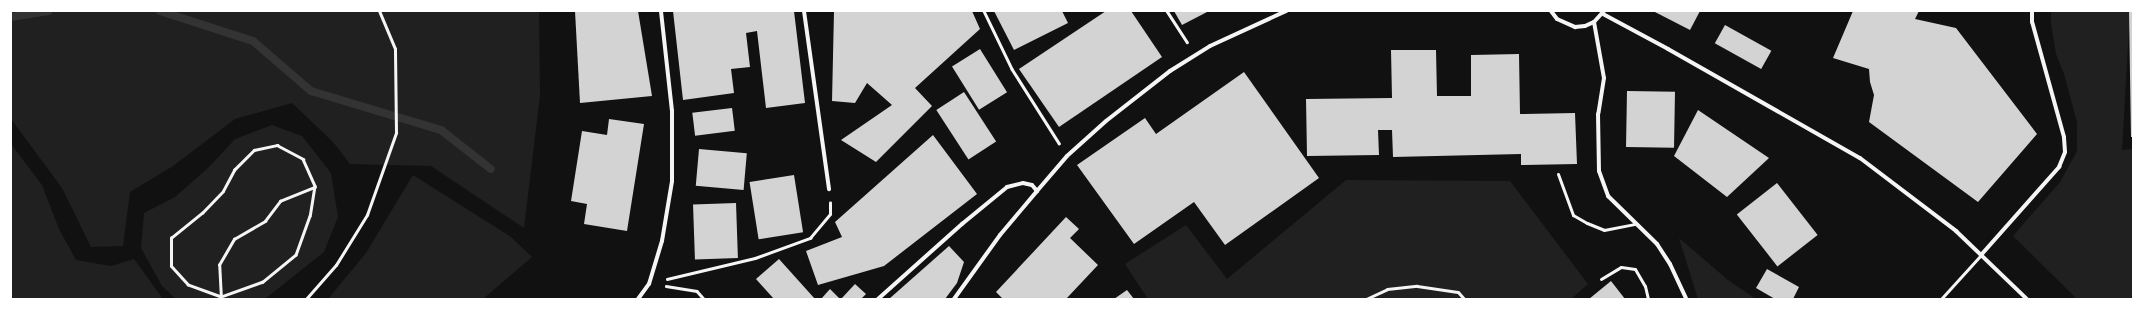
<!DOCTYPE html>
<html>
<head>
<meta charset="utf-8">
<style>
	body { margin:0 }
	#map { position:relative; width:2144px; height:310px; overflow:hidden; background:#111; font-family:Georgia,serif }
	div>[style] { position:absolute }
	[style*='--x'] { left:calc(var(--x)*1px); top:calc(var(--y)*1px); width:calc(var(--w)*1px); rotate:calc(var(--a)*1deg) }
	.green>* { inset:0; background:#202020 }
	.stream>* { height:8px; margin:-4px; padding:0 4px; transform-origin:4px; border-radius:4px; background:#333 }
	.building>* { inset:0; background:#d3d3d3; transform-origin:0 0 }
	.path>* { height:2.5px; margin:-1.25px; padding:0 1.25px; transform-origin:1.25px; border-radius:1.25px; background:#f5f5f5 }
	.service>* { height:3px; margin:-1.5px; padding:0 1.5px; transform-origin:1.5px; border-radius:1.5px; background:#f5f5f5 }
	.minor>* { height:4px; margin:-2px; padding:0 2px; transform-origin:2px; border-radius:2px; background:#f5f5f5 }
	span { translate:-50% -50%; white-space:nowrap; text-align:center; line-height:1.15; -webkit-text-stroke:4px #fff; paint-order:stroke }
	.frame { position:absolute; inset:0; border:12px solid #fff; pointer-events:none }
</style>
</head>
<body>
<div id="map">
	<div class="green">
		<div style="clip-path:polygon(11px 11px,539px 11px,540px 96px,524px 228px,431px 166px,350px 164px,333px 142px,292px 103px,235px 119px,173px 166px,130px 192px,123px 246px,91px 247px,62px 188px,11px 119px)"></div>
		<div style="clip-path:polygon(2051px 11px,2130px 11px,2122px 150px,2133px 149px,2133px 299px,2077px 299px,2013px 236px,2060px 182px,2077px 151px,2077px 122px,2064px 74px,2056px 54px,2051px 23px)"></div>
		<div style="clip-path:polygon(272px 125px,302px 136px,331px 173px,338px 217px,324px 252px,265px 299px,176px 299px,162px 286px,141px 248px,144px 213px,175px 197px,208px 168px,235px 139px)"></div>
		<div style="clip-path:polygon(11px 144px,42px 185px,59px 229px,76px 260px,111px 266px,134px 259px,163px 299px,11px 299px)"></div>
		<div style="clip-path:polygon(413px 175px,511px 237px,532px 257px,483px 299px,328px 299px,366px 253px)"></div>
		<div style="clip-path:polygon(1346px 180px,1510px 181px,1588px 284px,1571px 299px,1148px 299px,1125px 264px,1186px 225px,1227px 279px)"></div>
		<div style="clip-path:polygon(1679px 238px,1728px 280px,1756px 299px,1698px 299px)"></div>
	</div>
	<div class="stream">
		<div style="--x:160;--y:11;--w:98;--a:17.9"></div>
		<div style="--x:253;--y:41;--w:77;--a:40.8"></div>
		<div style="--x:311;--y:91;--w:136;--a:16.7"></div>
		<div style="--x:441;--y:130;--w:63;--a:38"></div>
		<div style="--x:11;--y:17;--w:38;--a:-9"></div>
	</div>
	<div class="building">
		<div style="clip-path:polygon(575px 11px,638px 11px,652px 96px,580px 103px)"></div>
		<div style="clip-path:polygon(673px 11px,794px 11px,805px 103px,766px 108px,757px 31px,746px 33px,750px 67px,731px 69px,734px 93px,683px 100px)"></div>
		<div style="clip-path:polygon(834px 11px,972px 11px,980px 29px,915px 88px,932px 106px,876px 162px,841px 140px,892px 105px,867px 83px,855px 103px,832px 101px)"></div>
		<div style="clip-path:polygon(994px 11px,1062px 11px,1068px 23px,1014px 50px)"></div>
		<div style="clip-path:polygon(1106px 11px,1131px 11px,1162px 57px,1059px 127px,1019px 69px)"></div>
		<div style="clip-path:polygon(1174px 11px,1209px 11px,1182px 25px)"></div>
		<div style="clip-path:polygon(1653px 11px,1700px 11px,1690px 30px)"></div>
		<div style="clip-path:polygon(1853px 11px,1919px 11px,1915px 19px,1956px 28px,2037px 134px,1978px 202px,1869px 122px,1874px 95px,1870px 82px,1869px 69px,1833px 58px)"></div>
		<div style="clip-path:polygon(2129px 11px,2133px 11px,2133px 137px,2131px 137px)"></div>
		<div style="left:1725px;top:25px;width:53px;height:21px;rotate:29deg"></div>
		<div style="left:980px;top:49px;width:51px;height:33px;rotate:58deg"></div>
		<div style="clip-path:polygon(1391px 50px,1436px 50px,1437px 96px,1471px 96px,1471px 55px,1519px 54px,1520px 114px,1575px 113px,1577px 164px,1521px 165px,1521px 154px,1393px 157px,1392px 130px,1378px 130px,1379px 155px,1307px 156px,1306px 99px,1392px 98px)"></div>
		<div style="clip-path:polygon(1244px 72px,1319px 178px,1225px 245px,1194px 202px,1134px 244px,1077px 165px,1145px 118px,1156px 134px)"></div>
		<div style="left:1627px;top:91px;width:48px;height:56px;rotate:1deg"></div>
		<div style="left:964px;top:92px;width:59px;height:33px;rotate:57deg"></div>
		<div style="left:732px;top:108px;width:23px;height:40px;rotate:83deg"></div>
		<div style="clip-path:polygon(1698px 110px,1769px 158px,1727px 197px,1674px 156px)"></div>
		<div style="clip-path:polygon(609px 119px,644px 124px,627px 231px,584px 224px,587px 204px,571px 201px,582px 131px,607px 135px)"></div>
		<div style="clip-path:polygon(933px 135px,977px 194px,884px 266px,818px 285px,806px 251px,842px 237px,835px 222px)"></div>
		<div style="left:699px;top:149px;width:48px;height:37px;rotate:5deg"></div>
		<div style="left:794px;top:175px;width:58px;height:45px;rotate:81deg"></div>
		<div style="left:1777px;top:183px;width:66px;height:51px;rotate:52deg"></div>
		<div style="left:736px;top:203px;width:55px;height:43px;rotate:88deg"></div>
		<div style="clip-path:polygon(1066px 217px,1079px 229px,1070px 238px,1098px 265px,1066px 299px,1003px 299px,996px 292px)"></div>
		<div style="clip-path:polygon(949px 246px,964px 262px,957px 283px,945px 299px,889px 299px)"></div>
		<div style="clip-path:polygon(779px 259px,815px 299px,774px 299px,756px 279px)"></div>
		<div style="clip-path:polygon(1767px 269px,1799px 287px,1793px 299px,1775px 299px,1756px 288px)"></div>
		<div style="clip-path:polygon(1611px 281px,1625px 299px,1589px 299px)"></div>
		<div style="clip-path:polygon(855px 284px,866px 294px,861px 299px,841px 299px)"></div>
		<div style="clip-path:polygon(830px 289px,840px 299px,821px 299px)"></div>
		<div style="clip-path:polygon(1127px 290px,1134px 299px,1114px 299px)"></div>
	</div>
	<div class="path">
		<div style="--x:984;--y:11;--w:64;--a:64.2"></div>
		<div style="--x:1012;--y:69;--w:88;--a:57.6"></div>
		<div style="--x:1167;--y:11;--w:37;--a:57"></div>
		<div style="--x:277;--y:145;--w:30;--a:28"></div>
		<div style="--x:303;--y:159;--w:30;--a:66"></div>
		<div style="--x:315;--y:186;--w:30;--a:99"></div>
		<div style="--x:310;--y:216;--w:41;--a:109.7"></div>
		<div style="--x:296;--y:255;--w:43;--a:140.7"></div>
		<div style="--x:263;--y:282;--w:45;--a:160.3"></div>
		<div style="--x:221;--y:297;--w:35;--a:-160"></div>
		<div style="--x:188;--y:285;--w:25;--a:-132"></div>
		<div style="--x:171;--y:266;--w:28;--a:-90"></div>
		<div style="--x:171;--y:238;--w:40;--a:-39"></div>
		<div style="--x:202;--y:213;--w:30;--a:-46"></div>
		<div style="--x:223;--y:191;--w:24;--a:-62"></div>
		<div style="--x:234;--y:170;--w:28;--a:-45"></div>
		<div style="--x:254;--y:150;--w:24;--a:-12"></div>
		<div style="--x:667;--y:279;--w:90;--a:-13.4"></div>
		<div style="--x:755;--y:258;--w:59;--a:-20"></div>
		<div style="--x:810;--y:238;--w:31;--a:-50"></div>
		<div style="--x:830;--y:214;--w:11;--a:-90"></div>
		<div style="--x:666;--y:286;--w:31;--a:9"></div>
		<div style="--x:697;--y:291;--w:11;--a:49"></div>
		<div style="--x:221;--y:299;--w:34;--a:-93"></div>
		<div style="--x:219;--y:265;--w:30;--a:-60"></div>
		<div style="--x:234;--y:239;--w:36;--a:-30"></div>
		<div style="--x:265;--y:221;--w:25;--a:-53"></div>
		<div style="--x:280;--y:201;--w:37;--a:-22"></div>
		<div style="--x:306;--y:299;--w:45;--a:-48.6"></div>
		<div style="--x:336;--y:265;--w:59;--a:-58.2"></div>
		<div style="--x:367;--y:215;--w:87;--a:-70.5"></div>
		<div style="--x:396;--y:133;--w:84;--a:-90.7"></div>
		<div style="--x:395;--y:49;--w:41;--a:-112.8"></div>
	</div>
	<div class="service">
		<div style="--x:1558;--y:174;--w:44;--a:69.9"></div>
		<div style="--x:1573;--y:215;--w:16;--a:30"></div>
		<div style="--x:1587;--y:223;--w:18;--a:22"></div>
		<div style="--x:1604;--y:230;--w:32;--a:-11"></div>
		<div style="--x:1601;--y:279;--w:23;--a:-31"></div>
		<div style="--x:1621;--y:267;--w:14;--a:8"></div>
		<div style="--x:1635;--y:269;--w:20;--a:60"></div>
		<div style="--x:1645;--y:286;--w:13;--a:77"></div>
		<div style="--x:1366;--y:299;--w:23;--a:-25"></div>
		<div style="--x:1387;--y:289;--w:30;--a:-6"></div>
		<div style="--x:1417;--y:286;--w:41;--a:8.3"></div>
		<div style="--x:1458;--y:292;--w:9;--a:49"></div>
		<div style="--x:1941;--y:299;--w:59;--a:-47.7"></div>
	</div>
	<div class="minor">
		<div style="--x:804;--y:11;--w:180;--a:82"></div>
		<div style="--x:1551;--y:11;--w:10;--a:53"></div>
		<div style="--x:1557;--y:19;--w:20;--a:24"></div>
		<div style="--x:1575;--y:27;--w:10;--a:-6"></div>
		<div style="--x:1585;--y:26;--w:10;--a:-24"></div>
		<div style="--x:1594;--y:22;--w:15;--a:-48"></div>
		<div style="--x:1603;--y:14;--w:74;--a:28.3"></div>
		<div style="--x:1668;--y:49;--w:221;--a:29.6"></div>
		<div style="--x:1860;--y:158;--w:121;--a:37.2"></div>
		<div style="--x:1956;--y:231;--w:98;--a:43.8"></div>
		<div style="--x:1594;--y:22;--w:57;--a:79.9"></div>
		<div style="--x:1604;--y:78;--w:36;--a:99"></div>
		<div style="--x:1598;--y:114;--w:57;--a:89"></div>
		<div style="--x:1599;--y:171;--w:27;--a:70"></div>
		<div style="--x:1608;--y:196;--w:69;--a:44.4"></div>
		<div style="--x:1657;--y:244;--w:24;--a:57"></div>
		<div style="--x:1670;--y:264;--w:38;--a:65"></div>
		<div style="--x:1981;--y:255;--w:118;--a:-48.4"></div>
		<div style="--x:2059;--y:167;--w:16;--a:-68"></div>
		<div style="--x:2065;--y:152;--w:15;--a:-94"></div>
		<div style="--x:2064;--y:137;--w:119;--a:-105.5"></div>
		<div style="--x:2032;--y:22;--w:11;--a:-90"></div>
		<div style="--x:638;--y:299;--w:19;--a:-54"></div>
		<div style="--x:649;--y:284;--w:45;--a:-73.2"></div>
		<div style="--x:662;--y:241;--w:61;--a:-80.5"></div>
		<div style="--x:672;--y:181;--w:70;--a:-90"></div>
		<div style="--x:672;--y:111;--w:101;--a:-96.3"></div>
		<div style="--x:878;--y:299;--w:113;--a:-41.8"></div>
		<div style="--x:962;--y:224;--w:58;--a:-39.4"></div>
		<div style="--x:1007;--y:187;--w:16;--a:-14"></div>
		<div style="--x:1023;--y:183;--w:9;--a:13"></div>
		<div style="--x:1032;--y:185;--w:8;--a:50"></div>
		<div style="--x:954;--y:299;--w:79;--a:-54.3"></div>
		<div style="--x:1000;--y:235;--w:57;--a:-49.9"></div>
		<div style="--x:1037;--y:191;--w:46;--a:-49.4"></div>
		<div style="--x:1067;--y:156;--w:52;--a:-41.9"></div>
		<div style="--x:1106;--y:121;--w:81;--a:-38"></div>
		<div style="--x:1170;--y:71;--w:47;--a:-32"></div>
		<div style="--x:1210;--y:46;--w:84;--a:-24.7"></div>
	</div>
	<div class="frame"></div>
</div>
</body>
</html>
